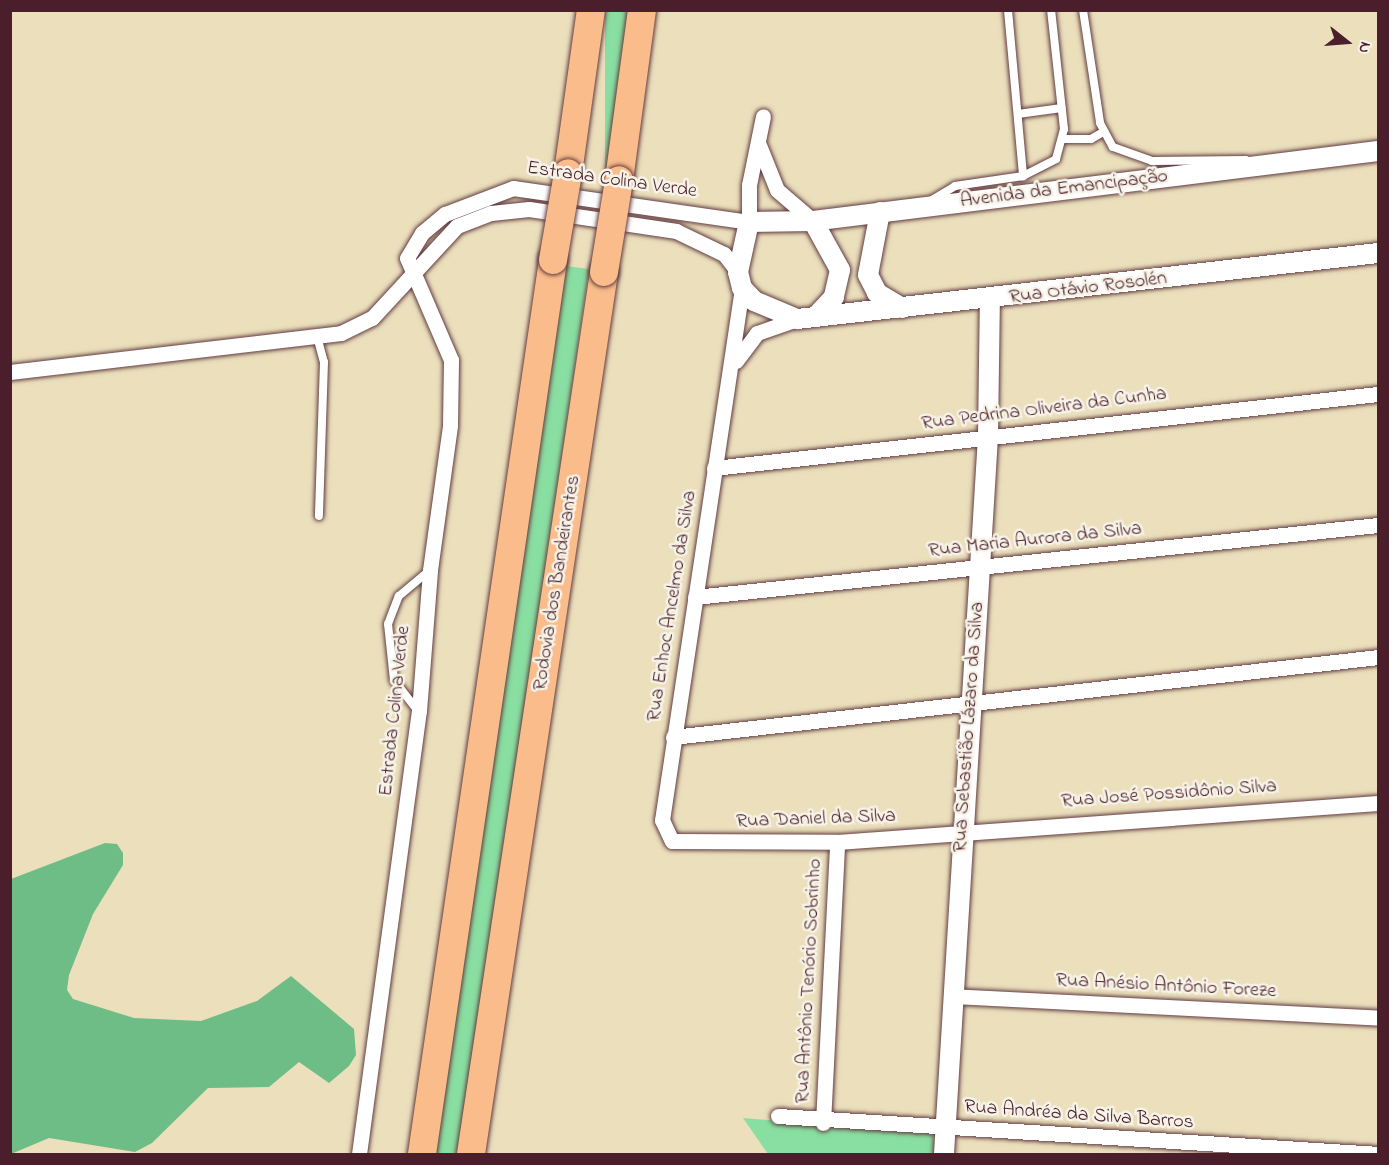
<!DOCTYPE html>
<html>
<head>
<meta charset="utf-8">
<style>
	body { margin:0 }
	#map { position:relative; width:1389px; height:1165px; overflow:hidden; background:#ebdfbc; font-family:"Indie Flower",sans-serif }
	div>[style] { position:absolute }
	[style*='--x'] { left:calc(var(--x)*1px); top:calc(var(--y)*1px); width:calc(var(--w)*1px); rotate:calc(var(--a)*1deg) }
	.green>* { inset:0; background:#89dea1; transform-origin:0 0 }
	.forest>* { inset:0; background:#6ebd87 }
	.roads { filter:drop-shadow(0 0 2px #623c41) drop-shadow(0 0 2px #623c41) }
	.service>* { height:8px; margin:-4px; padding:0 4px; transform-origin:4px; border-radius:4px; background:#fff }
	.minor>* { height:15px; margin:-7.5px; padding:0 7.5px; transform-origin:7.5px; border-radius:7.5px; background:#fff }
	.tertiary>* { height:20px; margin:-10px; padding:0 10px; transform-origin:10px; border-radius:10px; background:#fff }
	.motorway>* { height:28px; margin:-14px; padding:0 14px; transform-origin:14px; border-radius:14px; background:#fabc8b }
	.bridges { filter:drop-shadow(0 0 2px #623c41) drop-shadow(0 0 2px #623c41) }
	.motorway-bridge>* { height:28px; margin:-14px; padding:0 14px; transform-origin:14px; border-radius:14px; background:#fabc8b }
	span { translate:-50% -50%; white-space:nowrap; text-align:center; line-height:1.15; -webkit-text-stroke:5px #f7f3e8; paint-order:stroke }
	.street-label { font-size:20px; color:#4a1f2b }
	.frame { position:absolute; inset:0; border:12px solid #4a1f2b; pointer-events:none }
	.north { position:absolute; left:1317px; top:12px; width:60px; height:60px; -webkit-text-stroke:4px #f7f3e8; paint-order:stroke; rotate:107deg; font-size:16px; font-weight:700; line-height:24px; text-align:center; color:#4a1f2b }
	.north::after { content:''; display:block; margin:auto; width:21px; height:27px; background:#4a1f2b; clip-path:polygon(50% 0,100% 100%,50% 72%,0 100%) }
</style>
</head>
<body>
<div id="map">
	<div class="green">
		<div style="left:605px;top:11px;width:23px;height:159px"></div>
		<div style="clip-path:polygon(566px 266px,589px 269px,512px 795px,459px 1154px,435px 1154px)"></div>
		<div style="clip-path:polygon(743px 1118px,932px 1133px,937px 1154px,768px 1154px)"></div>
	</div>
	<div class="forest">
		<div style="clip-path:polygon(105px 843px,117px 844px,123px 853px,123px 865px,93px 914px,69px 975px,67px 990px,73px 999px,134px 1018px,201px 1021px,257px 1001px,291px 976px,354px 1029px,356px 1055px,349px 1066px,329px 1083px,299px 1062px,269px 1087px,208px 1088px,152px 1143px,135px 1152px,49px 1138px,11px 1154px,11px 879px)"></div>
	</div>
	<div class="roads">
		<div class="service">
			<div style="--x:1008;--y:10;--w:167;--a:84.8"></div>
			<div style="--x:1083;--y:10;--w:114;--a:81.4"></div>
			<div style="--x:1100;--y:123;--w:27;--a:62"></div>
			<div style="--x:1113;--y:147;--w:41;--a:19.7"></div>
			<div style="--x:1152;--y:161;--w:94;--a:-0.6"></div>
			<div style="--x:1018;--y:114;--w:44;--a:-7.8"></div>
			<div style="--x:1064;--y:139;--w:27;--a:0"></div>
			<div style="--x:1091;--y:139;--w:14;--a:-30"></div>
			<div style="--x:932;--y:200;--w:27;--a:-31"></div>
			<div style="--x:955;--y:186;--w:69;--a:-8.4"></div>
			<div style="--x:1023;--y:176;--w:37;--a:-27"></div>
			<div style="--x:1056;--y:159;--w:31;--a:-75"></div>
			<div style="--x:1064;--y:129;--w:120;--a:-96.2"></div>
			<div style="--x:318;--y:340;--w:23;--a:75"></div>
			<div style="--x:324;--y:362;--w:154;--a:91.9"></div>
			<div style="--x:418;--y:711;--w:39;--a:-128"></div>
			<div style="--x:394;--y:680;--w:56;--a:-96.1"></div>
			<div style="--x:388;--y:624;--w:30;--a:-69"></div>
			<div style="--x:399;--y:596;--w:40;--a:-40"></div>
		</div>
		<div class="minor">
			<div style="--x:759;--y:145;--w:48;--a:68.2"></div>
			<div style="--x:777;--y:190;--w:48;--a:40.7"></div>
			<div style="--x:742;--y:288;--w:538;--a:98.55"></div>
			<div style="--x:662;--y:820;--w:23;--a:65"></div>
			<div style="--x:672;--y:841;--w:165;--a:0.3"></div>
			<div style="--x:837;--y:842;--w:542;--a:-4.12"></div>
			<div style="--x:736;--y:361;--w:35;--a:-53"></div>
			<div style="--x:757;--y:333;--w:42;--a:-19.3"></div>
			<div style="--x:10;--y:372;--w:333;--a:-6.7"></div>
			<div style="--x:341;--y:333;--w:34;--a:-26"></div>
			<div style="--x:372;--y:318;--w:125;--a:-47.3"></div>
			<div style="--x:457;--y:226;--w:36;--a:-21"></div>
			<div style="--x:491;--y:213;--w:38;--a:-6"></div>
			<div style="--x:529;--y:209;--w:149;--a:8.5"></div>
			<div style="--x:676;--y:231;--w:53;--a:25.6"></div>
			<div style="--x:724;--y:254;--w:23;--a:52"></div>
			<div style="--x:714;--y:468;--w:668;--a:-6.36"></div>
			<div style="--x:695;--y:597;--w:687;--a:-6.02"></div>
			<div style="--x:673;--y:737;--w:710;--a:-6.47"></div>
			<div style="--x:951;--y:996;--w:428;--a:2.9"></div>
			<div style="--x:778;--y:1116;--w:601;--a:3.62"></div>
			<div style="--x:823;--y:1123;--w:281;--a:-87.1"></div>
			<div style="--x:359;--y:1154;--w:447;--a:-82.3"></div>
			<div style="--x:419;--y:711;--w:141;--a:-85.5"></div>
			<div style="--x:430;--y:570;--w:146;--a:-82.1"></div>
			<div style="--x:450;--y:425;--w:65;--a:-89.1"></div>
			<div style="--x:451;--y:360;--w:111;--a:-113.3"></div>
			<div style="--x:407;--y:258;--w:29;--a:-59"></div>
			<div style="--x:422;--y:233;--w:30;--a:-40"></div>
			<div style="--x:445;--y:214;--w:73;--a:-20.9"></div>
			<div style="--x:513;--y:188;--w:238;--a:8.2"></div>
			<div style="--x:749;--y:222;--w:37;--a:-90"></div>
			<div style="--x:749;--y:185;--w:70;--a:-78.5"></div>
		</div>
		<div class="tertiary">
			<div style="--x:1378;--y:151;--w:569;--a:172.94"></div>
			<div style="--x:813;--y:221;--w:64;--a:179.1"></div>
			<div style="--x:749;--y:222;--w:51;--a:102.4"></div>
			<div style="--x:738;--y:272;--w:16;--a:76"></div>
			<div style="--x:742;--y:288;--w:18;--a:47"></div>
			<div style="--x:754;--y:301;--w:47;--a:22.7"></div>
			<div style="--x:797;--y:319;--w:585;--a:-6.48"></div>
			<div style="--x:880;--y:212;--w:64;--a:100.8"></div>
			<div style="--x:868;--y:275;--w:20;--a:63"></div>
			<div style="--x:877;--y:293;--w:29;--a:31"></div>
			<div style="--x:813;--y:221;--w:56;--a:61.1"></div>
			<div style="--x:840;--y:270;--w:28;--a:103"></div>
			<div style="--x:834;--y:297;--w:25;--a:133"></div>
			<div style="--x:944;--y:1154;--w:719;--a:-86.49"></div>
			<div style="--x:988;--y:436;--w:136;--a:-89.2"></div>
		</div>
		<div class="motorway">
			<div style="--x:568;--y:173;--w:165;--a:-82"></div>
			<div style="--x:619;--y:180;--w:172;--a:-82.3"></div>
			<div style="--x:422;--y:1154;--w:904;--a:-81.66"></div>
			<div style="--x:471;--y:1154;--w:892;--a:-81.42"></div>
		</div>
	</div>
	<div class="bridges">
		<div class="motorway-bridge">
			<div style="--x:553;--y:260;--w:88;--a:-80.2"></div>
			<div style="--x:604;--y:272;--w:93;--a:-80.7"></div>
		</div>
	</div>
	<div class="street-label">
		<span style="left:612px;top:180px;rotate:8deg">Estrada Colina Verde</span>
		<span style="left:1064px;top:189px;rotate:-7deg">Avenida da Emancipação</span>
		<span style="left:1088px;top:288px;rotate:-7deg">Rua Otávio Rosolén</span>
		<span style="left:1044px;top:409px;rotate:-7deg">Rua Pedrina Oliveira da Cunha</span>
		<span style="left:1035px;top:540px;rotate:-6deg">Rua Maria Aurora da Silva</span>
		<span style="left:557px;top:583px;rotate:-81deg">Rodovia dos Bandeirantes</span>
		<span style="left:672px;top:606px;rotate:-81deg">Rua Enhoc Ancelmo da Silva</span>
		<span style="left:395px;top:711px;rotate:-84deg">Estrada Colina Verde</span>
		<span style="left:969px;top:727px;rotate:-86deg">Rua Sebastião Lázaro da Silva</span>
		<span style="left:1169px;top:794px;rotate:-4deg">Rua José Possidônio Silva</span>
		<span style="left:816px;top:819px;rotate:-2deg">Rua Daniel da Silva</span>
		<span style="left:809px;top:981px;rotate:-87deg">Rua Antônio Tenório Sobrinho</span>
		<span style="left:1166px;top:986px;rotate:3deg">Rua Anésio Antônio Foreze</span>
		<span style="left:1079px;top:1115px;rotate:4deg">Rua Andréa da Silva Barros</span>
	</div>
	<div class="frame"></div>
	<div class="north">N</div>
</div>
</body>
</html>
